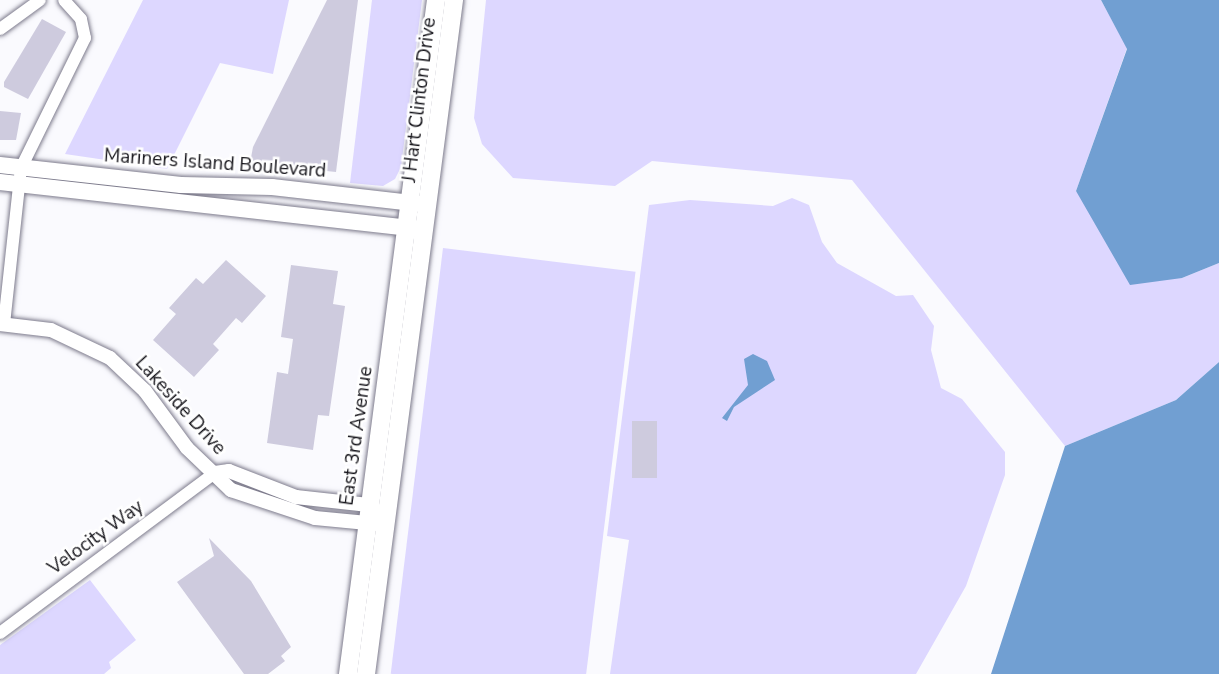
<!DOCTYPE html>
<html>
<head>
<meta charset="utf-8">
<style>
	body { margin:0 }
	#map { position:relative; width:1219px; height:674px; overflow:hidden; background:#fafafe; font-family:"Nunito Sans",sans-serif }
	div>[style] { position:absolute }
	[style*='--x'] { left:calc(var(--x)*1px); top:calc(var(--y)*1px); width:calc(var(--w)*1px); rotate:calc(var(--a)*1deg) }
	.green>* { inset:0; background:#ddd7ff; transform-origin:0 0 }
	.water>* { inset:0; background:#719fd2 }
	.building>* { inset:0; background:#cecbde; transform-origin:0 0 }
	.roads { filter:drop-shadow(0 0 2px #7d7b8c) drop-shadow(0 0 2px #7d7b8c) }
	.minor>* { height:12px; margin:-6px; padding:0 6px; transform-origin:6px; border-radius:6px; background:#fff }
	.tertiary>* { height:14px; margin:-7px; padding:0 7px; transform-origin:7px; border-radius:7px; background:#fff }
	.secondary>* { height:16px; margin:-8px; padding:0 8px; transform-origin:8px; border-radius:8px; background:#fff }
	.primary>* { height:18px; margin:-9px; padding:0 9px; transform-origin:9px; border-radius:9px; background:#fff }
	span { translate:-50% -50%; white-space:nowrap; text-align:center; line-height:1.15; -webkit-text-stroke:5px #fff; paint-order:stroke }
	.street-label { font-size:19px; color:#16151b }
</style>
</head>
<body>
<div id="map">
	<div class="green">
		<div style="clip-path:polygon(143px 0,289px 0,273px 74px,220px 63px,167px 169px,65px 154px)"></div>
		<div style="clip-path:polygon(372px 0,422px 0,401px 167px,395px 179px,383px 186px,350px 183px)"></div>
		<div style="clip-path:polygon(486px 0,1101px 0,1127px 48px,1076px 191px,1182px 278px,1219px 263px,1219px 362px,1176px 400px,1065px 446px,852px 180px,652px 161px,615px 186px,513px 178px,482px 144px,474px 118px)"></div>
		<div style="clip-path:polygon(792px 198px,809px 205px,822px 242px,837px 263px,896px 296px,913px 295px,934px 326px,931px 350px,941px 388px,962px 399px,1005px 452px,1005px 475px,966px 586px,916px 674px,610px 674px,629px 540px,607px 536px,649px 205px,690px 200px,773px 206px)"></div>
		<div style="left:443px;top:248px;width:194px;height:429px;rotate:7deg"></div>
		<div style="clip-path:polygon(90px 580px,136px 640px,109px 662px,111px 668px,104px 674px,0 674px,0 645px)"></div>
	</div>
	<div class="water">
		<div style="clip-path:polygon(1101px 0,1219px 0,1219px 263px,1182px 278px,1130px 285px,1076px 191px,1127px 49px)"></div>
		<div style="clip-path:polygon(753px 354px,767px 361px,775px 380px,734px 407px,727px 421px,722px 418px,748px 385px,744px 359px)"></div>
		<div style="clip-path:polygon(1219px 362px,1219px 674px,991px 674px,1065px 446px,1176px 400px)"></div>
	</div>
	<div class="building">
		<div style="clip-path:polygon(327px 0,358px 0,336px 172px,250px 163px,253px 147px)"></div>
		<div style="clip-path:polygon(42px 19px,66px 32px,28px 99px,4px 87px,4px 82px)"></div>
		<div style="clip-path:polygon(0 111px,21px 113px,16px 140px,0 140px)"></div>
		<div style="clip-path:polygon(226px 260px,266px 296px,242px 323px,236px 318px,213px 344px,219px 350px,194px 377px,153px 340px,176px 314px,169px 308px,196px 278px,203px 284px)"></div>
		<div style="clip-path:polygon(291px 265px,338px 271px,333px 304px,345px 306px,329px 416px,318px 415px,313px 450px,267px 443px,277px 372px,288px 374px,293px 339px,281px 337px)"></div>
		<div style="left:632px;top:421px;width:25px;height:57px"></div>
		<div style="clip-path:polygon(209px 538px,251px 581px,291px 647px,281px 656px,285px 661px,268px 674px,244px 674px,177px 582px,214px 556px)"></div>
	</div>
	<div class="roads">
		<div class="minor">
			<div style="--x:0;--y:29;--w:49;--a:-35.9"></div>
			<div style="--x:4;--y:324;--w:157;--a:-83.8"></div>
			<div style="--x:21;--y:168;--w:145;--a:-63.8"></div>
			<div style="--x:85;--y:38;--w:19;--a:-102"></div>
			<div style="--x:81;--y:19;--w:25;--a:-132"></div>
			<div style="--x:0;--y:633;--w:268;--a:-36.7"></div>
		</div>
		<div class="tertiary">
			<div style="--x:0;--y:324;--w:51;--a:6.7"></div>
			<div style="--x:51;--y:330;--w:65;--a:25.4"></div>
			<div style="--x:110;--y:358;--w:48;--a:43.3"></div>
			<div style="--x:145;--y:391;--w:71;--a:53.6"></div>
			<div style="--x:187;--y:448;--w:61;--a:43.7"></div>
			<div style="--x:231;--y:490;--w:89;--a:18.4"></div>
			<div style="--x:315;--y:518;--w:63;--a:5.4"></div>
			<div style="--x:215;--y:473;--w:14;--a:-8"></div>
			<div style="--x:229;--y:471;--w:72;--a:21.2"></div>
			<div style="--x:296;--y:497;--w:73;--a:6.3"></div>
			<div style="--x:369;--y:505;--w:9;--a:49"></div>
		</div>
		<div class="secondary">
			<div style="--x:0;--y:165;--w:182;--a:6.3"></div>
			<div style="--x:181;--y:185;--w:91;--a:1.3"></div>
			<div style="--x:272;--y:187;--w:151;--a:6.5"></div>
			<div style="--x:0;--y:182;--w:419;--a:6.4"></div>
		</div>
		<div class="primary">
			<div style="--x:348;--y:674;--w:680;--a:-82.56"></div>
			<div style="--x:366;--y:674;--w:680;--a:-82.56"></div>
		</div>
	</div>
	<div class="street-label">
		<span style="left:420px;top:100px;rotate:-83deg">J Hart Clinton Drive</span>
		<span style="left:215px;top:164px;rotate:4deg">Mariners Island Boulevard</span>
		<span style="left:180px;top:406px;rotate:48deg">Lakeside Drive</span>
		<span style="left:357px;top:436px;rotate:-82deg">East 3rd Avenue</span>
		<span style="left:96px;top:538px;rotate:-36deg">Velocity Way</span>
	</div>
</div>
</body>
</html>
